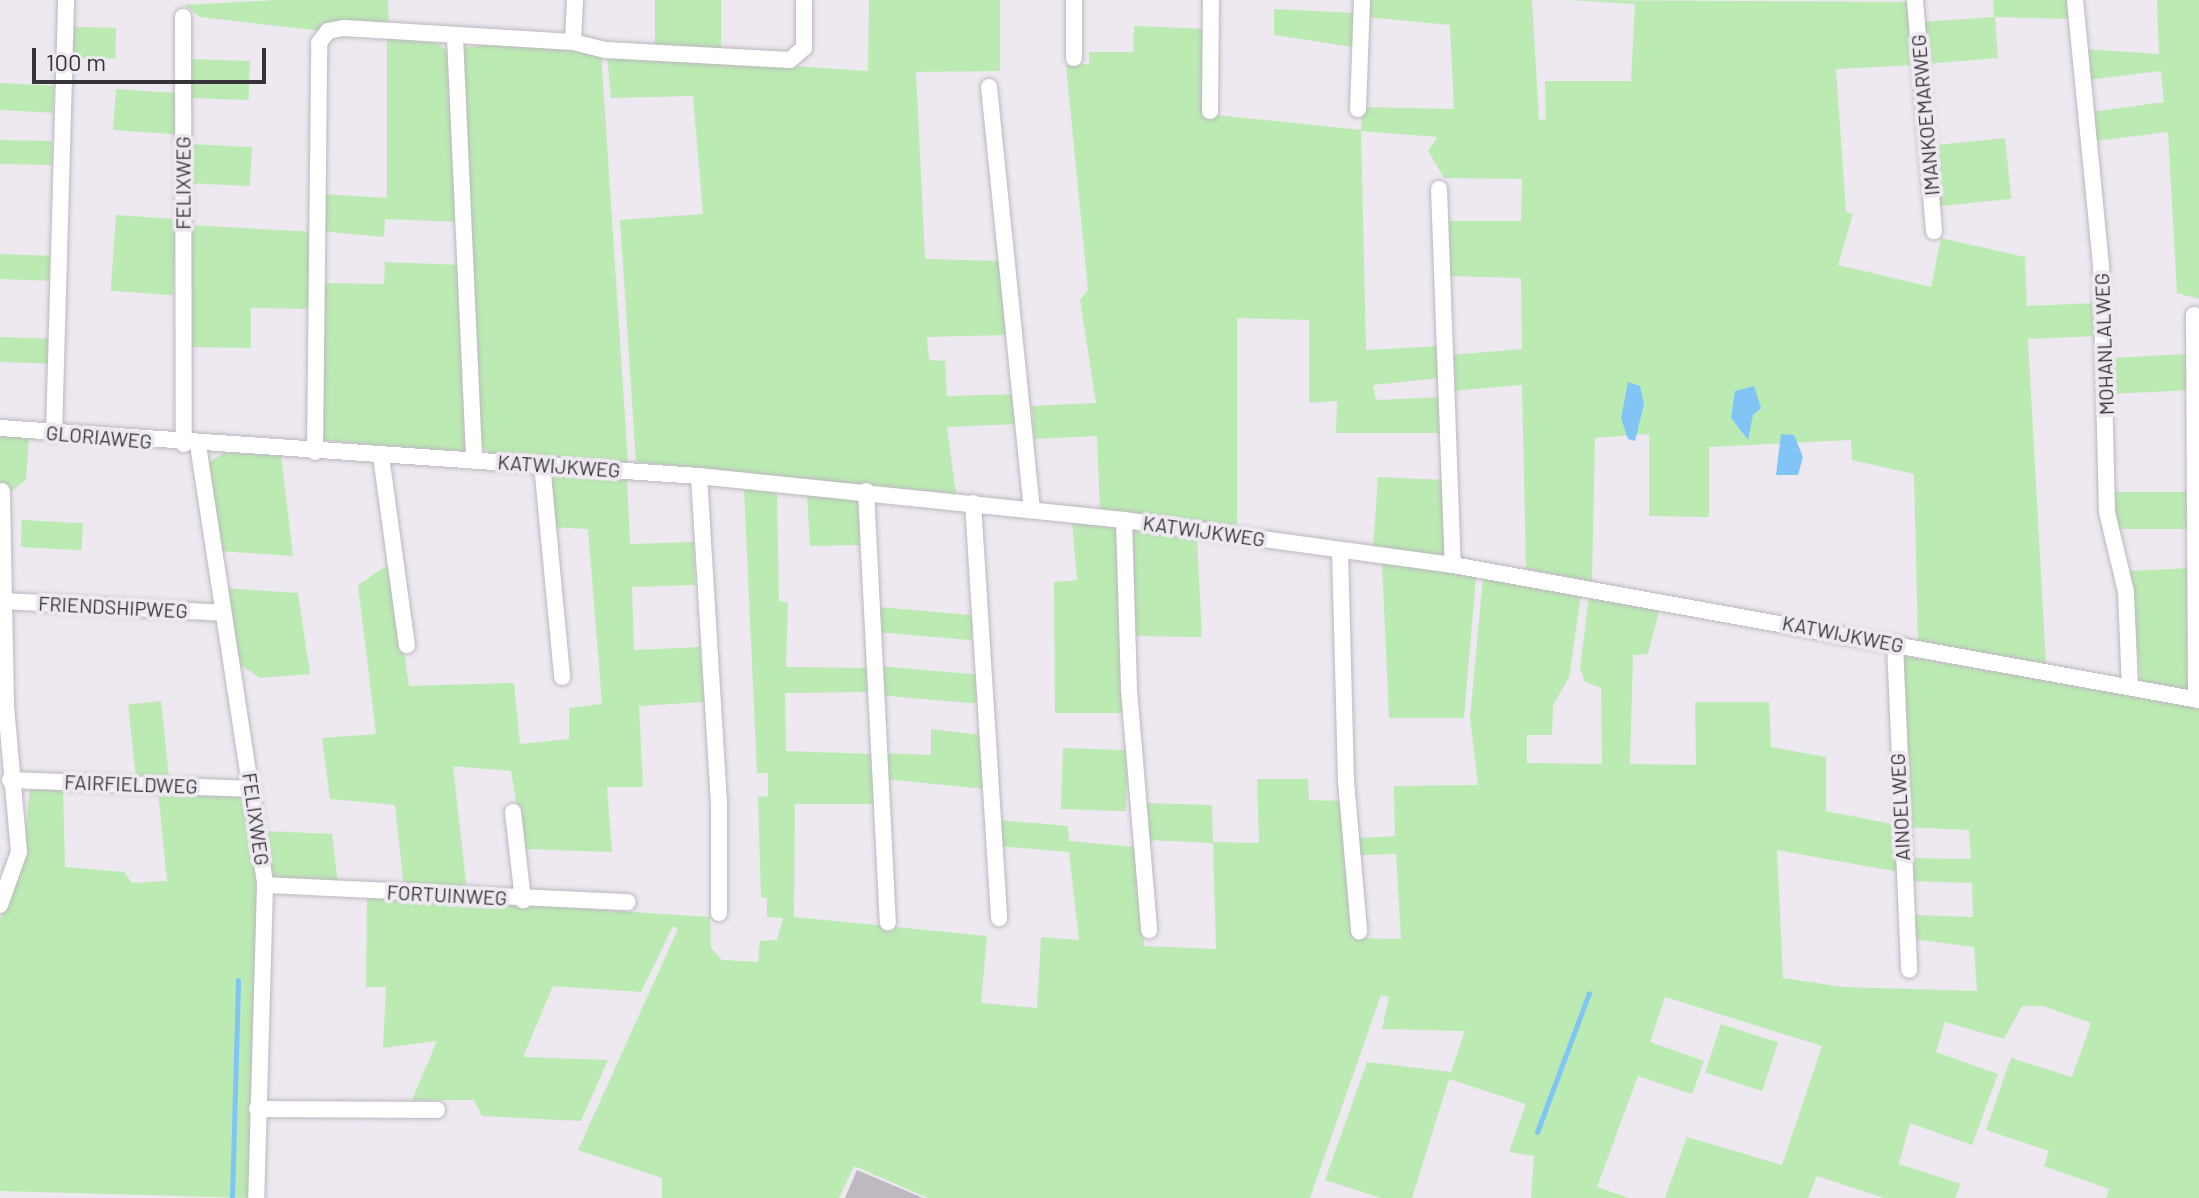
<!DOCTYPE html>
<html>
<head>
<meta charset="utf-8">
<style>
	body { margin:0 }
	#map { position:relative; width:2199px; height:1198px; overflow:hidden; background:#eee8f1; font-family:Barlow,sans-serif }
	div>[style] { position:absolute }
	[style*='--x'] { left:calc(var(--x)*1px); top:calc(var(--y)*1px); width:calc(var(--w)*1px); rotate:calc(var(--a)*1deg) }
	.green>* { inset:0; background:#bbeab2; transform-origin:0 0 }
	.water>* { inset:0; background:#80c5f5 }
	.stream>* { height:5px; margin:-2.5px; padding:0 2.5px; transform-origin:2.5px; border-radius:2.5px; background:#80c5f5 }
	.building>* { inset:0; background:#beb9c1 }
	.roads { filter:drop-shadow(0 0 2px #bdb7c0) drop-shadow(0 0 2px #bdb7c0) }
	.street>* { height:16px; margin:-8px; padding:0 8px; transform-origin:8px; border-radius:8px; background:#fff }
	span { translate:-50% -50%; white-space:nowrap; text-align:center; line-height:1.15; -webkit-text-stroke:8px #eee8f1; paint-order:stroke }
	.street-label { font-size:20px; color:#363438 }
	.scale { position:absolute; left:32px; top:48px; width:234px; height:36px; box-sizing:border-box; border:4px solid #363438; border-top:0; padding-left:10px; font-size:24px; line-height:28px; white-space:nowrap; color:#363438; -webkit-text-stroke:6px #eee8f1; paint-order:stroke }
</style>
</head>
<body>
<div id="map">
	<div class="green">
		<div style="clip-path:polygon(275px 0,388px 0,389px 28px,322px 31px,200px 17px,185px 5px)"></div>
		<div style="left:655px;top:0;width:66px;height:48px"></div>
		<div style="clip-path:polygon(869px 0,1000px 0,1000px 71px,916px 72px,925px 259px,1001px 261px,1007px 335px,927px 337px,929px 360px,945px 361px,947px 396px,1019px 394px,1020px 424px,947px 427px,956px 494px,636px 462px,620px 220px,703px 214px,693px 96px,611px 98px,607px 54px,868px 71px)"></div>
		<div style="clip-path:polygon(1368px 0,1532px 0,1539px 120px,1546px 119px,1545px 81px,1631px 81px,1635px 4px,1567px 0,1910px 2px,1916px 65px,1836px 69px,1846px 212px,1853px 214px,1838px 265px,1931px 287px,1941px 238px,2025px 257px,2027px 306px,2096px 303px,2098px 336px,2028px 339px,2046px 665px,1918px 641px,1914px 474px,1852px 460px,1851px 440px,1709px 447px,1709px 517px,1649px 516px,1649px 434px,1595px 438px,1592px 581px,1526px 569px,1522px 385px,1452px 391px,1451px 355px,1522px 349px,1521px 278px,1448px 276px,1447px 221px,1521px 221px,1522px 179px,1444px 178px,1428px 151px,1437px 137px,1361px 131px,1366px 350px,1440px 346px,1440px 378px,1373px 385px,1376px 400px,1444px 397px,1445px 433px,1336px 433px,1337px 401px,1309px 403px,1309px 320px,1237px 318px,1237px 527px,1100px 511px,1097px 436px,1034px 439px,1032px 406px,1096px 403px,1080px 300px,1088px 290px,1066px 65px,1089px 64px,1089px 52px,1133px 52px,1134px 26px,1208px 29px,1206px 114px,1361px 130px,1362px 107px,1454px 109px,1450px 25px,1367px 17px)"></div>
		<div style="clip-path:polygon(1993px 0,2069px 0,2070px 19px,1995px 17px,1998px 58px,1925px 64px,1922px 22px,1994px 17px)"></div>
		<div style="clip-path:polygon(2157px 0,2199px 0,2199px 299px,2177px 293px,2168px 132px,2096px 141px,2092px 112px,2164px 102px,2161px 71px,2087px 80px,2084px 49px,2159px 54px)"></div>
		<div style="clip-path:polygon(1274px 9px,1355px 13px,1353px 47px,1274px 35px)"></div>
		<div style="left:71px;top:27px;width:45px;height:31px;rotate:1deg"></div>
		<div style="clip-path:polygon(387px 37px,438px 43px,449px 53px,461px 222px,385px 219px,384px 237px,320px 231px,322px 194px,387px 198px)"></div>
		<div style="clip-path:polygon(498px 43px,601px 52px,628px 463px,493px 455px,480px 445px,463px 48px)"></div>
		<div style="left:191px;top:59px;width:59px;height:39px;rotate:2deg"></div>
		<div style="left:0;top:83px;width:54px;height:27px;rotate:3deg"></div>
		<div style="left:116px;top:89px;width:62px;height:41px;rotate:4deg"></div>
		<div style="left:2005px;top:138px;width:61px;height:72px;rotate:84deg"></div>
		<div style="left:0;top:140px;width:52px;height:24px;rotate:1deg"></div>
		<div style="left:190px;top:144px;width:62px;height:39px;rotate:3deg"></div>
		<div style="left:116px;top:215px;width:62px;height:76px;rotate:4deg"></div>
		<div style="clip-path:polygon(189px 225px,314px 232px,313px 309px,251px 308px,251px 348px,188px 347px)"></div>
		<div style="left:0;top:254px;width:50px;height:25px;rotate:2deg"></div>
		<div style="clip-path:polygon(385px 262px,462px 265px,466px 453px,322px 440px,322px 283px,384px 284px)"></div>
		<div style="left:0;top:337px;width:53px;height:25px;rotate:2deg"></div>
		<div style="left:2187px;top:354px;width:36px;height:77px;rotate:87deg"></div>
		<div style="clip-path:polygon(0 434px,29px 436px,26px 480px,0 500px)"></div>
		<div style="clip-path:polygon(225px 452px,281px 455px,293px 556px,220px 551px,208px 463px)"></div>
		<div style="clip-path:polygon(545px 473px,627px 479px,630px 544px,694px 542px,695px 585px,632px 587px,634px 650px,700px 647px,704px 702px,639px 706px,643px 787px,607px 787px,612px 852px,524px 849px,511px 771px,453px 766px,467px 891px,404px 887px,395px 805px,330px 799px,322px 738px,376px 734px,358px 585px,391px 563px,409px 686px,514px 683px,520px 744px,569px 739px,569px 708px,602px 704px,588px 529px,552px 527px)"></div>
		<div style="clip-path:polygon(1378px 477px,1445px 480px,1447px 557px,1373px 548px)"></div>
		<div style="clip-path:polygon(744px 489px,777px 493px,779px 601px,788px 603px,786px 667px,870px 668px,870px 692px,785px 693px,786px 751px,875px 754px,878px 804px,795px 804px,794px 917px,987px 936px,981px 1003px,1037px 1008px,1041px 937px,1079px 940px,1069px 852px,998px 846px,997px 820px,1068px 826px,1069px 841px,1136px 847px,1144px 946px,1216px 949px,1213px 843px,1147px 840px,1144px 803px,1212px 805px,1213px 842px,1259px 843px,1257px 779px,1308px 779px,1309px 800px,1348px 801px,1356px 938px,1401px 939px,1396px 854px,1359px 855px,1358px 838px,1395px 836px,1394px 786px,1478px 785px,1470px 718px,1483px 578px,1581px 595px,1569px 678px,1553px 705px,1552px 735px,1527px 735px,1527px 763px,1602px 764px,1601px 688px,1585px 682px,1580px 668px,1589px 596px,1660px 608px,1648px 654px,1633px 655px,1630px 764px,1696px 765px,1695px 702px,1769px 702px,1771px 747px,1826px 757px,1826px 811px,1897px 825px,1899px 872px,1777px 850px,1783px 978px,1843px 987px,1977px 991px,1974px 947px,1913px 939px,1912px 915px,1973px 917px,1972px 883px,1908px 881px,1907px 858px,1971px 859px,1969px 830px,1904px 827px,1902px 656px,2199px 705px,2199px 1198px,2106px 1198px,2109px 1189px,2044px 1166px,2049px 1151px,1986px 1130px,2011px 1058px,2072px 1077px,2091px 1023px,2043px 1006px,2022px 1006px,2004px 1039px,1945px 1022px,1936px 1052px,1998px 1074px,1972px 1145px,1910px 1123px,1899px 1164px,1961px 1184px,1955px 1198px,1884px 1198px,1817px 1176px,1808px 1198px,1665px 1198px,1687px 1137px,1782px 1165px,1822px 1046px,1665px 997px,1650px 1042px,1704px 1061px,1692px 1094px,1638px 1076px,1597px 1187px,1629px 1198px,1531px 1198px,1534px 1156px,1509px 1152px,1526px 1104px,1449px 1079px,1412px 1198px,1381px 1198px,1325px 1180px,1367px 1062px,1451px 1072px,1465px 1031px,1382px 1029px,1389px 997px,1381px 995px,1310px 1198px,928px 1198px,854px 1166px,839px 1198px,662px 1198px,662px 1178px,578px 1150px,678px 929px,673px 926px,641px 992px,553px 986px,523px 1057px,608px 1060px,581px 1121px,482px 1116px,474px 1100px,412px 1100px,437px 1041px,383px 1048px,386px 987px,366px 987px,367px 895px,710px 917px,711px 948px,722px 960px,758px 962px,760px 941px,777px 940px,783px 918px,767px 917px,767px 898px,761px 897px,758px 797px,768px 796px,768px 773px,757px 773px)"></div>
		<div style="left:2190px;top:492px;width:37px;height:77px;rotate:90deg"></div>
		<div style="clip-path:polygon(807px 494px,860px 499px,864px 545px,810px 546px)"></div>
		<div style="left:22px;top:520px;width:61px;height:27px;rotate:3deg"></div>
		<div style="clip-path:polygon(1072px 521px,1116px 528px,1125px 713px,1055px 713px,1054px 582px,1077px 580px)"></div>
		<div style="clip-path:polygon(1136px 528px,1197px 538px,1202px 637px,1131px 636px,1128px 530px)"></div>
		<div style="clip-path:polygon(1382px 563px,1476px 576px,1464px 718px,1389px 718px)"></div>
		<div style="clip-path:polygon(2191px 568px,2190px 692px,2141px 682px,2128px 571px)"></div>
		<div style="clip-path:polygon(224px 588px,298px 593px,310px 674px,260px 678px,236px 662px)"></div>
		<div style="left:878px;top:607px;width:96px;height:25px;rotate:5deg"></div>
		<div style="left:880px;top:666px;width:99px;height:29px;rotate:5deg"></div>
		<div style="left:161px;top:701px;width:79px;height:33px;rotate:84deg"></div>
		<div style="clip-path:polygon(931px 729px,981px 735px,984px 789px,885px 779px,884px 753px,931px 755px)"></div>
		<div style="left:1063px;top:748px;width:65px;height:61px;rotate:2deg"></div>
		<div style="clip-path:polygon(30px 788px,63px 788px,65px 867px,124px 872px,132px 883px,167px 881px,158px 791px,245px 797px,259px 877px,251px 1198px,0 1191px,0 919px,22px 863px)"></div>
		<div style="clip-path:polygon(265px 831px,332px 834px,338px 884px,274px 879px)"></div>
		<div style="left:1721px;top:1024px;width:60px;height:51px;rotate:18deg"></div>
	</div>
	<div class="water">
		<div style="clip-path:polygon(1628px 382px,1640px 386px,1644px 404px,1635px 441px,1628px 439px,1621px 418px)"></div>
		<div style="clip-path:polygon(1754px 386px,1761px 408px,1753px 415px,1748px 440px,1731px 418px,1735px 391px)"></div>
		<div style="clip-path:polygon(1781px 434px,1794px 435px,1803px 457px,1798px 475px,1776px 475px)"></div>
	</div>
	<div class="stream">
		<div style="--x:1537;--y:1132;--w:148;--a:-69.5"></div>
		<div style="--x:232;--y:1198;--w:218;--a:-88.4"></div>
	</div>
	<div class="building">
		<div style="clip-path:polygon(857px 1170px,923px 1198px,845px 1198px)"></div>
	</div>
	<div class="roads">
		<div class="street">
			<div style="--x:1915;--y:0;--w:232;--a:85.3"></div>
			<div style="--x:2075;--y:0;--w:267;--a:84.4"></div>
			<div style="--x:2101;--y:266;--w:246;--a:88.6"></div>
			<div style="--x:2107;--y:512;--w:82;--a:76.6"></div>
			<div style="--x:2126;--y:592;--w:95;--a:87.6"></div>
			<div style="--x:183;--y:17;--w:427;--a:89.9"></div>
			<div style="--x:455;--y:37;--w:424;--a:87.4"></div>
			<div style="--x:573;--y:42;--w:34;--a:14"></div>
			<div style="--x:606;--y:50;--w:184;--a:3.1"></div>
			<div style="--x:790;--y:60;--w:18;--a:-41"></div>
			<div style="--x:804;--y:48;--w:48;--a:-90"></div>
			<div style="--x:1074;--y:58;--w:58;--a:-90"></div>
			<div style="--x:989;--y:87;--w:424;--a:84.2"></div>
			<div style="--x:1358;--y:109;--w:109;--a:-87.9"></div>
			<div style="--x:1210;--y:111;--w:111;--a:-89.5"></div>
			<div style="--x:1439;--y:189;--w:376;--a:87.9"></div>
			<div style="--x:2194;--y:315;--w:384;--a:89.7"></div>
			<div style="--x:0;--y:428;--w:701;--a:3.93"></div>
			<div style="--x:699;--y:476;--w:427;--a:5.9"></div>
			<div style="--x:1124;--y:520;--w:332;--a:7.8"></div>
			<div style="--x:1453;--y:565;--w:758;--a:10.26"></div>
			<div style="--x:54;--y:434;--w:433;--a:-88.4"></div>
			<div style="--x:198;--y:445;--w:445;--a:81.3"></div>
			<div style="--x:265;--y:885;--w:313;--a:91.6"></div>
			<div style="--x:315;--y:452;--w:409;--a:-89.4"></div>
			<div style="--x:319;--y:43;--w:15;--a:-53"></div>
			<div style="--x:328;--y:31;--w:16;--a:-11"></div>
			<div style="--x:344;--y:28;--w:229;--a:3.5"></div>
			<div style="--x:573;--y:42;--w:42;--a:-87.3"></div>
			<div style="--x:381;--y:456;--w:191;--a:82.2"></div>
			<div style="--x:542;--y:464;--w:214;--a:84.6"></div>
			<div style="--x:699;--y:476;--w:326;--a:86.5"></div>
			<div style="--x:719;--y:801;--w:112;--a:90"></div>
			<div style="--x:866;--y:491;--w:432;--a:87.1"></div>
			<div style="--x:973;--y:503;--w:416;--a:86.4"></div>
			<div style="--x:1124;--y:520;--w:170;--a:88.3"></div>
			<div style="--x:1129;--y:690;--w:241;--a:85.2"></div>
			<div style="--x:1340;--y:550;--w:231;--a:88.5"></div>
			<div style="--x:1346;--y:781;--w:151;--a:85"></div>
			<div style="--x:3;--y:601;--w:220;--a:3.1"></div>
			<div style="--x:1895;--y:644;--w:326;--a:87.5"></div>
			<div style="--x:10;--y:780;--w:242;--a:2.1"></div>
			<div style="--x:513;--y:812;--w:89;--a:83.5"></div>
			<div style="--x:265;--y:885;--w:363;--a:2.7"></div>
			<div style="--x:0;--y:905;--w:56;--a:-70.3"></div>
			<div style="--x:19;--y:852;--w:148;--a:-95.1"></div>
			<div style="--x:6;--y:705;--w:214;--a:-91.1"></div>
			<div style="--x:257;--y:1109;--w:180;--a:0.3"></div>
		</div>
	</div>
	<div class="street-label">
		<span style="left:1925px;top:115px;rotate:-95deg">IMANKOEMARWEG</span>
		<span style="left:183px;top:183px;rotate:-90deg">FELIXWEG</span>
		<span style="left:2104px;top:344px;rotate:-92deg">MOHANLALWEG</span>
		<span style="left:99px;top:437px;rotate:5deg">GLORIAWEG</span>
		<span style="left:559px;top:466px;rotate:4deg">KATWIJKWEG</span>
		<span style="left:1204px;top:531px;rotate:8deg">KATWIJKWEG</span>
		<span style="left:113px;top:607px;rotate:3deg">FRIENDSHIPWEG</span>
		<span style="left:1843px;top:634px;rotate:11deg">KATWIJKWEG</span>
		<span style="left:131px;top:784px;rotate:2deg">FAIRFIELDWEG</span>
		<span style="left:1900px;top:807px;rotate:-93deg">AINOELWEG</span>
		<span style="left:256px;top:819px;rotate:82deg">FELIXWEG</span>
		<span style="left:447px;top:895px;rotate:3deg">FORTUINWEG</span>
	</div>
	<div class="scale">100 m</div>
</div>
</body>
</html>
